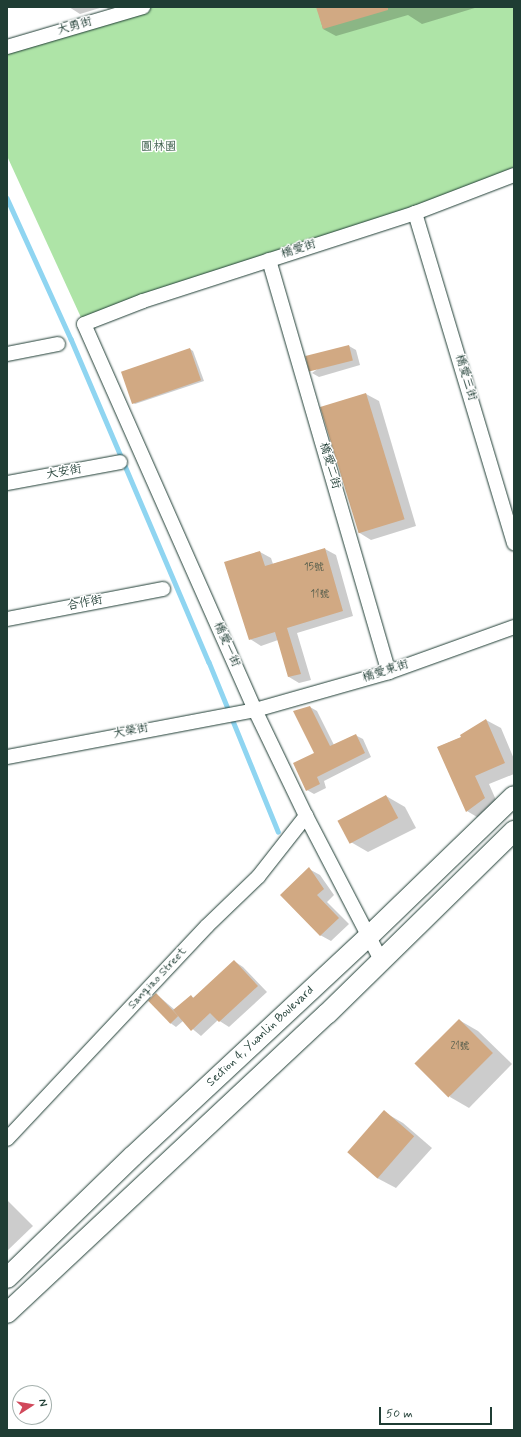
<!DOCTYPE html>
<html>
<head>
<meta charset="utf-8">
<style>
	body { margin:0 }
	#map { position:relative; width:521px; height:1437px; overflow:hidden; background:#fff; font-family:Mynerve,"LXGW WenKai TC",sans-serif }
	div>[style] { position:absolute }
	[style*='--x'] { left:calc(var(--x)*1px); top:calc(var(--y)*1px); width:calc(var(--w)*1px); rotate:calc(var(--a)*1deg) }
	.green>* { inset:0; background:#aee4a7 }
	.shadow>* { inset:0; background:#0003 }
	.stream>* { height:4.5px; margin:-2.25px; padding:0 2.25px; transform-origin:2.25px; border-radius:2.25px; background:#8fd5f1 }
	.building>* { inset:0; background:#d1a983; transform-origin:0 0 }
	.roads { filter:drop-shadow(0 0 1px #1f3d34) drop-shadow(0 0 1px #1f3d34) }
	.minor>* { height:14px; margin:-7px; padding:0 7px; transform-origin:7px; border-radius:7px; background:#fff }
	.secondary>* { height:20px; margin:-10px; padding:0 10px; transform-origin:10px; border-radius:10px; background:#fff }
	span { translate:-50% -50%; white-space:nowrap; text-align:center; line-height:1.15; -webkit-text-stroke:3px #fff; paint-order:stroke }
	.number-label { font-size:10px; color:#4c5848 }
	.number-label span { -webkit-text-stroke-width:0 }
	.street-label { font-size:12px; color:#1f3d34 }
	.park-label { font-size:12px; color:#3c5e4b }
	.frame { position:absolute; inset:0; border:8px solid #1f3d34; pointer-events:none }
	.north { position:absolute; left:12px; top:1385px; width:40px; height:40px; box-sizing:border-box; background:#fff; border:1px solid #a5b1ae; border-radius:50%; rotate:78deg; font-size:11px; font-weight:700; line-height:16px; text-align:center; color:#1f3d34 }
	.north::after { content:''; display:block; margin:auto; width:14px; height:18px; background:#d1495b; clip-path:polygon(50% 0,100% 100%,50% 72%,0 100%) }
	.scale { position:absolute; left:379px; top:1407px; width:113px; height:18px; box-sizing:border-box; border:2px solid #1f3d34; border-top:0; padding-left:5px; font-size:12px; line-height:14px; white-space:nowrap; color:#1f3d34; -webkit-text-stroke:3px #fff; paint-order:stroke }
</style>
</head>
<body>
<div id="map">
	<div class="green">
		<div style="clip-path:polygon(143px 7px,514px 7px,514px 175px,84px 324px,7px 156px,7px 47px)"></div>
	</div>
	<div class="shadow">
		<div style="clip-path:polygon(69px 7px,103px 7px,80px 14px)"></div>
		<div style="clip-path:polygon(105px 7px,133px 7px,114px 13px)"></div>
		<div style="clip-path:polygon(317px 7px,478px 7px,422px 24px,408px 15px,336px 36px,323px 29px)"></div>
		<div style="clip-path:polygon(349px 346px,356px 350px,360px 365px,319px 377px,312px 373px)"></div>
		<div style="clip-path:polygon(190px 349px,193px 351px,204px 381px,135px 404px,132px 402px)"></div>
		<div style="clip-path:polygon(366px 394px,379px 401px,416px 526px,371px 540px,358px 532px)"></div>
		<div style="clip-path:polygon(325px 549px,336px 555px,353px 616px,297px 633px,311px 680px,299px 683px,289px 677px,278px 640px,261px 646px,250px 639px,226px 563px,260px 552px,271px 558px,273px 564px)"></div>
		<div style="clip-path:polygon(310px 707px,317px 711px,334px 745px,355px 735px,363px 739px,371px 757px,324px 781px,326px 788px,314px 794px,307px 790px,315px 753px)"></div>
		<div style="clip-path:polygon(486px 720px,501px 728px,514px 759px,514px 774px,489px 784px,499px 807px,482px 820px,467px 811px,438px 747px,462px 737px)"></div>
		<div style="clip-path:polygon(386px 796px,405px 807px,416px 828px,368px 852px,349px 841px)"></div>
		<div style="clip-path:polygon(309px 869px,320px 875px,334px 895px,327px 902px,349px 924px,331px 941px,320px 935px)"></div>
		<div style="clip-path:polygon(234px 961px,243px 967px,267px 992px,229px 1027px,218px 1020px,201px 1036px,183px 1021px,176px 1027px,169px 1022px,156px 994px,175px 1010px,191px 996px,194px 998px)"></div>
		<div style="clip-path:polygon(459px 1020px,478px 1031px,512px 1064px,469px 1108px,450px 1097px)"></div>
		<div style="clip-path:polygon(384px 1112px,403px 1123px,432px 1148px,396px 1188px,377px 1178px)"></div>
		<div style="clip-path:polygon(7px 1200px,33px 1226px,7px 1251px)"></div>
	</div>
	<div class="stream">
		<div style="--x:7;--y:198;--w:155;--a:65.6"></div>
		<div style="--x:71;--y:339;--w:351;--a:66.9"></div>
		<div style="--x:209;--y:662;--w:183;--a:67.8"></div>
	</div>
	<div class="building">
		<div style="clip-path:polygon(316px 7px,388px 7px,388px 10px,323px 29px)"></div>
		<div style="left:349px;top:345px;width:16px;height:45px;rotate:76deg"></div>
		<div style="left:190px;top:348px;width:34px;height:73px;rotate:71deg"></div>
		<div style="left:366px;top:393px;width:132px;height:48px;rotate:73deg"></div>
		<div style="clip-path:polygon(325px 548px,343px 611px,287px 628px,301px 674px,288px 677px,275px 632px,249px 640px,224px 562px,260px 551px,265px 566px)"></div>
		<div style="clip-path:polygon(310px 706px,330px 746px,356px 734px,365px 753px,317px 777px,320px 784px,306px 791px,293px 763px,314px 753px,293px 711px)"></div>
		<div style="clip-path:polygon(486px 719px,505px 763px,475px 776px,485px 798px,466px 812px,437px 747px,461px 737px,460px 735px)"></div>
		<div style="left:386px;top:795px;width:26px;height:55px;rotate:62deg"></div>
		<div style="clip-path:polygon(309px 867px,324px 889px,317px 895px,339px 918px,320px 936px,280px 895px)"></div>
		<div style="clip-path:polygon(234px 960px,258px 986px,219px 1022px,210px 1013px,191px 1031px,173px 1010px,191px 995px,193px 998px)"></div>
		<div style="left:156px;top:993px;width:32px;height:11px;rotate:46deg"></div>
		<div style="left:459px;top:1019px;width:48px;height:63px;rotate:45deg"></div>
		<div style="left:384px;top:1110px;width:40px;height:56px;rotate:41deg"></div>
	</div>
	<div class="roads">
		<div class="minor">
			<div style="--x:7;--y:47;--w:142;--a:-16.4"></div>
			<div style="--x:415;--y:213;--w:345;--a:73.3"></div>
			<div style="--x:269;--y:260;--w:429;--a:73.8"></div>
			<div style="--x:7;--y:354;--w:52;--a:-11.1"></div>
			<div style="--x:7;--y:483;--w:115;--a:-10.5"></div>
			<div style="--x:7;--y:619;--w:159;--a:-10.9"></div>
			<div style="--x:7;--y:757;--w:252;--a:-10.7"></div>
			<div style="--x:255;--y:710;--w:139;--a:-15.8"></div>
			<div style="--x:389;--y:672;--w:133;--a:-19.8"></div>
			<div style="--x:381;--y:960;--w:162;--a:-117.5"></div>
			<div style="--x:306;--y:816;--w:118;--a:-115.7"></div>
			<div style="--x:255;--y:710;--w:422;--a:-113.9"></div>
			<div style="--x:84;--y:324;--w:63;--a:-21.3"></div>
			<div style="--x:143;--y:301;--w:286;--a:-17.9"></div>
			<div style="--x:415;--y:213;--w:106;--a:-21"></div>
			<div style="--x:7;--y:1139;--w:292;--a:-46.8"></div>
			<div style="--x:207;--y:926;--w:71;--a:-43.9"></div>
			<div style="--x:258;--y:877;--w:78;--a:-51.8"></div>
		</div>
		<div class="secondary">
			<div style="--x:7;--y:1278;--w:175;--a:-44.1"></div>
			<div style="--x:133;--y:1156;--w:320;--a:-43"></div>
			<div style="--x:367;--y:938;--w:204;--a:-44"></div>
			<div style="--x:7;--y:1313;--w:438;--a:-43.1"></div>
			<div style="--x:327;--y:1014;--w:262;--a:-44.4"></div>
		</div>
	</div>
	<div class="number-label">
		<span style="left:314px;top:568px">15號</span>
		<span style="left:320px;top:595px">11號</span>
		<span style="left:460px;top:1047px">21號</span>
	</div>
	<div class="street-label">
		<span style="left:75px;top:27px;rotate:-16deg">大勇街</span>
		<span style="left:299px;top:250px;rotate:-18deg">橋愛街</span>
		<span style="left:465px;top:378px;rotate:73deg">橋愛三街</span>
		<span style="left:329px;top:466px;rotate:74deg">橋愛二街</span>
		<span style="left:64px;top:473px;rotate:-10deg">大安街</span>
		<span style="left:85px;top:604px;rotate:-11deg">合作街</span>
		<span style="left:226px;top:645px;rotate:66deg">橋愛一街</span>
		<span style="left:386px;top:672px;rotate:-18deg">橋愛東街</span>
		<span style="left:131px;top:732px;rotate:-11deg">大榮街</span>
		<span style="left:158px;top:979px;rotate:-47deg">Sanqiao Street</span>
		<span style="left:261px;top:1037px;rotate:-43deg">Section 4, Yuanlin Boulevard</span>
	</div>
	<div class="park-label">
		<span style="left:159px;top:148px">圓林園</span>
	</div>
	<div class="frame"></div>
	<div class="north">N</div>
	<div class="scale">50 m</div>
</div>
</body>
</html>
